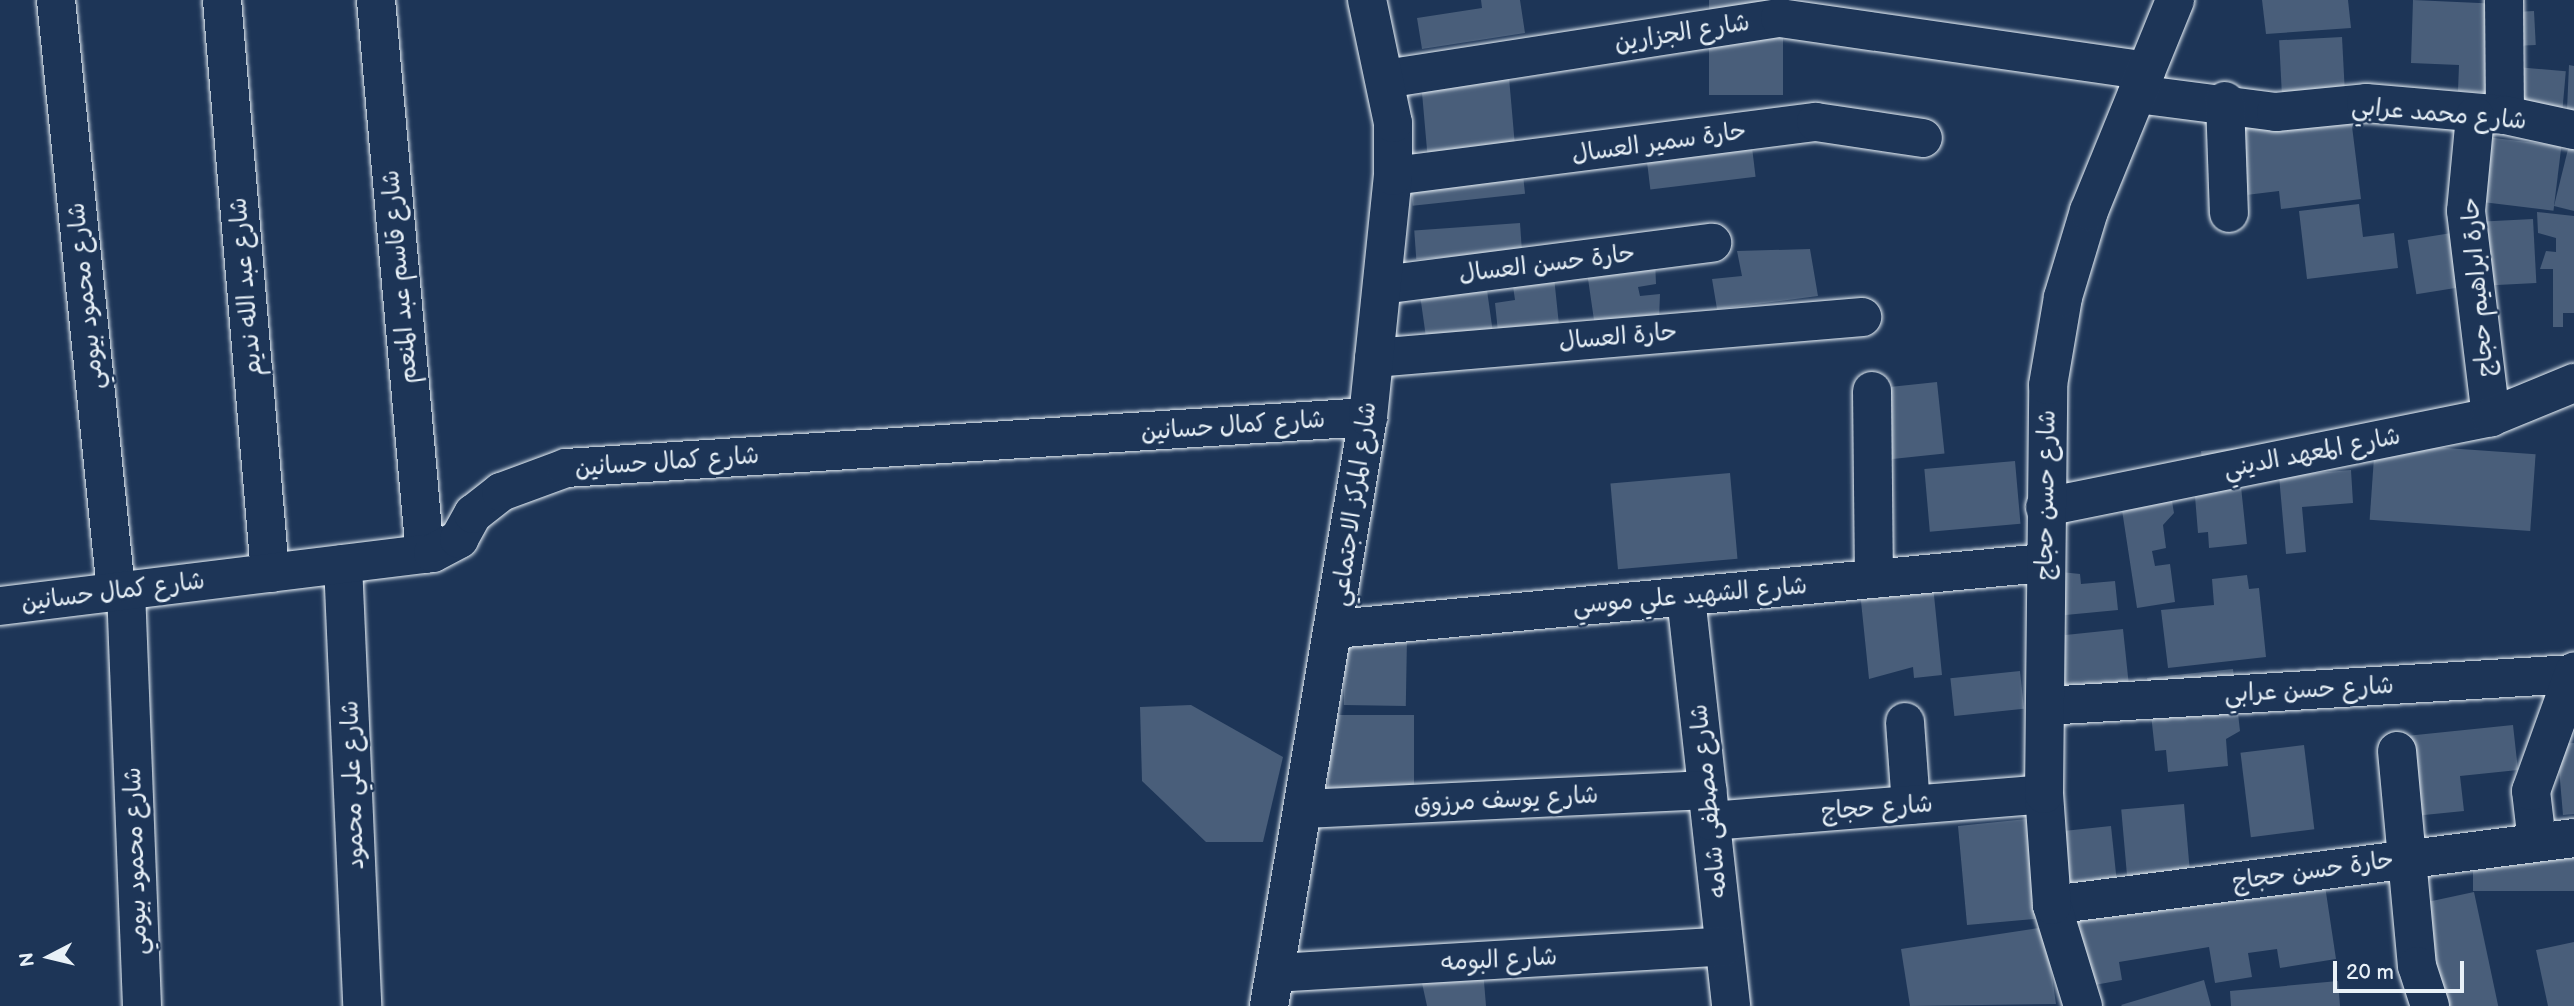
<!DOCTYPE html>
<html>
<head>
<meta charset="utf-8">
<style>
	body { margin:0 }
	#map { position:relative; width:2574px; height:1006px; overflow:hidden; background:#1d3557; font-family:"Balsamiq Sans","Playpen Sans Arabic",sans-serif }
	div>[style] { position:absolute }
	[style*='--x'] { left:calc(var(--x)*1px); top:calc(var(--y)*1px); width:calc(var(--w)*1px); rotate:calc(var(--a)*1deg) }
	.building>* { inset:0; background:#495e7a; transform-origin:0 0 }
	.roads { filter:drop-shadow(0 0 2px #e8f1f8) drop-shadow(0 0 2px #e8f1f8) }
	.street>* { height:38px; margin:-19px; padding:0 19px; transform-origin:19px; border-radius:19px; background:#1d3557 }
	span { translate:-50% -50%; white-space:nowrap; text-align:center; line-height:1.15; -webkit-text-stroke:5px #1d3557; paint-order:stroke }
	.street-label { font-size:24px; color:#e8f1f8 }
	.north { position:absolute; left:14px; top:922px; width:70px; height:70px; -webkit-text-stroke:5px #1d3557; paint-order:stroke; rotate:263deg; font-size:19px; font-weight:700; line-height:28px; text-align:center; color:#e8f1f8 }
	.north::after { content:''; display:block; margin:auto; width:24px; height:32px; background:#e8f1f8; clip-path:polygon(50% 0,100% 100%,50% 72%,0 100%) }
	.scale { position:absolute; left:2333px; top:961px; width:131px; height:32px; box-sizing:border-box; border:4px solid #e8f1f8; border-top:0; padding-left:9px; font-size:21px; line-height:24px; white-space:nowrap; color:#e8f1f8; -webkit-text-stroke:5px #1d3557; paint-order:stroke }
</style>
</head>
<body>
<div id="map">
	<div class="building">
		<div style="clip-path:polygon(1481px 0,1520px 0,1525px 33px,1422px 49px,1417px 18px,1482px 8px)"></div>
		<div style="left:1709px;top:0;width:74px;height:95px"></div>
		<div style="clip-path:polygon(2262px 0,2348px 0,2351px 28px,2266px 34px)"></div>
		<div style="clip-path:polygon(2413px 0,2501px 4px,2498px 93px,2458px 91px,2459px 65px,2411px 63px)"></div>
		<div style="left:2534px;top:11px;width:34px;height:27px;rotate:87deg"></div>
		<div style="left:2342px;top:37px;width:65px;height:63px;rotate:87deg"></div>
		<div style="clip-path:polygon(2569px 65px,2574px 66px,2574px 111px,2567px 110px)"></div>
		<div style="left:1508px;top:66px;width:85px;height:88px;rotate:85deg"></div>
		<div style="left:2516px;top:67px;width:50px;height:41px;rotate:5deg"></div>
		<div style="clip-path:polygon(2350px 110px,2361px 199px,2281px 209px,2279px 191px,2238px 196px,2229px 124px)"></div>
		<div style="left:1750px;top:131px;width:46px;height:106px;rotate:83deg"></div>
		<div style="left:2478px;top:136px;width:84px;height:65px;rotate:7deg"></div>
		<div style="clip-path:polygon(2571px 137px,2574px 138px,2574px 211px,2554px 206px)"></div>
		<div style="left:1522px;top:165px;width:29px;height:113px;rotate:84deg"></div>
		<div style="clip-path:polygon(2359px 204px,2363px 237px,2394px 233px,2398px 268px,2307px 279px,2299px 211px)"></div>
		<div style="clip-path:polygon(2537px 212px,2574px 216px,2574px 313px,2563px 313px,2563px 327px,2553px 327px,2553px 269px,2540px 269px,2546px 251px,2556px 252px,2556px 238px,2538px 233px)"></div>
		<div style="left:2533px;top:219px;width:64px;height:59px;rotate:87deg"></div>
		<div style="left:1520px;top:223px;width:29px;height:106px;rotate:86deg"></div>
		<div style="left:2464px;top:231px;width:55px;height:57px;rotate:81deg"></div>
		<div style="clip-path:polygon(1810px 249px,1818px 296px,1717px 309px,1712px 279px,1742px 276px,1737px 251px)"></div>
		<div style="clip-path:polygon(1655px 259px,1656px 284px,1638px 287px,1640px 296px,1660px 294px,1659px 320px,1595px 327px,1586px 265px)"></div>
		<div style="clip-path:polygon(1553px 267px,1559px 325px,1498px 332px,1495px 303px,1515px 300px,1513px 286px)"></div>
		<div style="left:1486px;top:283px;width:57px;height:67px;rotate:82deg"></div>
		<div style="left:1937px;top:382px;width:72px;height:57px;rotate:84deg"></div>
		<div style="left:2375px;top:443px;width:161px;height:77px;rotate:4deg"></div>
		<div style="clip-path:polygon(2237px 448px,2247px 544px,2209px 548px,2208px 532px,2198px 533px,2194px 484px,2204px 484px,2201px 451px)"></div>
		<div style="left:2015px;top:461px;width:63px;height:91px;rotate:85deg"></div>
		<div style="clip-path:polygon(2351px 470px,2353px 503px,2302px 507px,2306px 552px,2286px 554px,2279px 476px)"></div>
		<div style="left:1730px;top:473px;width:86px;height:120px;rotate:85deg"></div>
		<div style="clip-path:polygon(2170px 489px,2174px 513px,2163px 525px,2166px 548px,2152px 551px,2155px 566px,2170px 564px,2175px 602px,2137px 608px,2120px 497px)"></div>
		<div style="clip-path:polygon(2061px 572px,2080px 574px,2081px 584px,2115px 581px,2118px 610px,2055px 616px)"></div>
		<div style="clip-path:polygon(1932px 575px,1942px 675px,1914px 678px,1913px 667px,1869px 679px,1859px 582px)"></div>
		<div style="clip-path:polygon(2247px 575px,2249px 589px,2259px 588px,2266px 657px,2168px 668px,2161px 610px,2214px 605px,2212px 579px)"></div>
		<div style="left:2123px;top:629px;width:56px;height:70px;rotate:84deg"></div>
		<div style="left:1345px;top:636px;width:62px;height:69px;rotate:1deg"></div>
		<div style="clip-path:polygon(2233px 669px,2240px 731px,2226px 739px,2228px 766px,2168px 772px,2166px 750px,2155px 751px,2147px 678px)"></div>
		<div style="left:2020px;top:671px;width:38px;height:70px;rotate:84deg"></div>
		<div style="clip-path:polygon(1191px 705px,1283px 757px,1263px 842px,1206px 842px,1142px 781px,1140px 707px)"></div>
		<div style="left:1414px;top:715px;width:73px;height:86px;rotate:90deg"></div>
		<div style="clip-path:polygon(2513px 725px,2518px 770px,2460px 776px,2464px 811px,2414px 816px,2406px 736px)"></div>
		<div style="clip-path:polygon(2574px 743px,2574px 814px,2563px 815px,2557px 744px)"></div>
		<div style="left:2304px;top:745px;width:85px;height:64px;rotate:83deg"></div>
		<div style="left:2184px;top:804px;width:80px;height:63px;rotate:85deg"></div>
		<div style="clip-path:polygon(2037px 818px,2043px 879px,2031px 880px,2035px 919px,1967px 925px,1958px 826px)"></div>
		<div style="left:2111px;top:826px;width:60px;height:50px;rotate:84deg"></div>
		<div style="left:2574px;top:849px;width:42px;height:101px;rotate:90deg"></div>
		<div style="clip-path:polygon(2324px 879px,2336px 959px,2280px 968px,2277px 949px,2248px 953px,2252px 977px,2215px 983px,2209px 947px,2119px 962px,2122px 980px,2089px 986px,2078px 917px)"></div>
		<div style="left:2474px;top:892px;width:117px;height:55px;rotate:78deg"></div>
		<div style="clip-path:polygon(2045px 927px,2056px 1004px,1910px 1006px,1901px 949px)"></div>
		<div style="clip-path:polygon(2574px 942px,2574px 1006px,2548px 1006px,2536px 950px)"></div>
		<div style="clip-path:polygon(1483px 969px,1486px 1006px,1427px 1006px,1422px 983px)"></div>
		<div style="clip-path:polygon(2204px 980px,2211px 1006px,2122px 1006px,2121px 1005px)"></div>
		<div style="clip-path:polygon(2338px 981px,2340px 1006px,2231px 1006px,2230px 991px)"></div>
	</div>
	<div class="roads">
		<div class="street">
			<div style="--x:56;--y:0;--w:594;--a:84.2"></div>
			<div style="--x:222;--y:0;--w:575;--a:85.21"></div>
			<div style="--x:376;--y:0;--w:556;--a:84.95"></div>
			<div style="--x:2504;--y:0;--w:115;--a:89.5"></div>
			<div style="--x:1385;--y:79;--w:400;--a:-8.8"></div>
			<div style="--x:1780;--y:18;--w:370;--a:8.2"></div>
			<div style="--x:2137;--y:94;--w:140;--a:7.4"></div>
			<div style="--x:2276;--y:112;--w:90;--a:-5.7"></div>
			<div style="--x:2366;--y:103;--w:140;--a:4.9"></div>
			<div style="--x:2505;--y:115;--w:71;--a:12.3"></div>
			<div style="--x:2225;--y:101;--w:112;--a:88"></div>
			<div style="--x:2475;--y:116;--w:95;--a:95.4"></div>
			<div style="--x:2466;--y:211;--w:208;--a:83.1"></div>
			<div style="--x:1393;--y:176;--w:426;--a:-7.3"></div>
			<div style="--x:1816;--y:122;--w:108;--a:8.5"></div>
			<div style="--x:1382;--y:285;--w:333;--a:-7.3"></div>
			<div style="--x:1374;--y:358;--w:490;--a:-4.8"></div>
			<div style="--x:1872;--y:391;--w:188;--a:89.4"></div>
			<div style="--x:2045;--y:507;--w:455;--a:-11.4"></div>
			<div style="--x:2491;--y:417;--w:90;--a:-22.3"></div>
			<div style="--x:343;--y:564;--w:442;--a:87.5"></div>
			<div style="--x:126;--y:590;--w:416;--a:87.8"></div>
			<div style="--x:1686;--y:597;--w:411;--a:83.7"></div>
			<div style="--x:0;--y:606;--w:436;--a:-7"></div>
			<div style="--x:433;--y:553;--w:30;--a:-28"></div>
			<div style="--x:459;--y:539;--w:29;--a:-61"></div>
			<div style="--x:473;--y:514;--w:36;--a:-38"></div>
			<div style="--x:501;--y:492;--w:69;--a:-20.3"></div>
			<div style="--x:566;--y:468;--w:804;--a:-3.64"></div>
			<div style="--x:1335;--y:629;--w:712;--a:-5.32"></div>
			<div style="--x:2045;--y:706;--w:529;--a:-3.47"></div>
			<div style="--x:1905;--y:722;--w:83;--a:85.9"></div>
			<div style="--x:2397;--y:751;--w:216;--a:84.7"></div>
			<div style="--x:2417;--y:966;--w:42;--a:72"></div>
			<div style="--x:1304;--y:809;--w:404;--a:-2.7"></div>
			<div style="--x:1711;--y:821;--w:334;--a:-4.6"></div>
			<div style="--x:2537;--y:842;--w:51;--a:-96.7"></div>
			<div style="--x:2531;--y:791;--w:127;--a:-70.1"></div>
			<div style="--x:2052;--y:905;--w:526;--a:-7.31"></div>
			<div style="--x:1275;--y:973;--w:450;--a:-3.4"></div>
			<div style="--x:1269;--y:1006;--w:597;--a:-80.46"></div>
			<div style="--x:1368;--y:417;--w:242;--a:-84.1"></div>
			<div style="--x:1393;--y:176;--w:53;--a:-90"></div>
			<div style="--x:1393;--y:123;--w:126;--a:-101.9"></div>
			<div style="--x:2083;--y:1006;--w:106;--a:-107.1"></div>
			<div style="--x:2052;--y:905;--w:111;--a:-94.1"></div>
			<div style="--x:2044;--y:794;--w:409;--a:-89.4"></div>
			<div style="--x:2048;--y:385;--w:89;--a:-80.3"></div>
			<div style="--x:2063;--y:297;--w:90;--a:-73.2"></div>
			<div style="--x:2089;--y:211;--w:228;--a:-67.8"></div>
		</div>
	</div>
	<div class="street-label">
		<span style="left:1682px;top:33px;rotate:-9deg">شارع الجزارين</span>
		<span style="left:2439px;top:114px;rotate:5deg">شارع محمد عرابي</span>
		<span style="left:1659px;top:143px;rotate:-8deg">حارة سمير العسال</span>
		<span style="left:1547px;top:264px;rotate:-7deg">حارة حسن العسال</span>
		<span style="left:400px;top:277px;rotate:-95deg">شارع قاسم عبد المنعم</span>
		<span style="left:246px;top:287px;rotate:-95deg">شارع عبد الله نديم</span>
		<span style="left:2478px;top:287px;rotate:-95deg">حارة ابراهيم حجاج</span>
		<span style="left:86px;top:296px;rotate:-96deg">شارع محمود بيومي</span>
		<span style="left:1618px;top:337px;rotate:-5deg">حارة العسال</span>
		<span style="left:1233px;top:426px;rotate:-4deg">شارع كمال حسانين</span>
		<span style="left:2312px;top:453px;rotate:-11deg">شارع المعهد الديني</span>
		<span style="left:667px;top:462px;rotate:-4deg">شارع كمال حسانين</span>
		<span style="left:2046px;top:495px;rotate:-89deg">شارع حسن حجاج</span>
		<span style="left:1354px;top:504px;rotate:-82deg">شارع المركز الاجتماعي</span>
		<span style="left:113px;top:592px;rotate:-7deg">شارع كمال حسانين</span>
		<span style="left:1690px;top:596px;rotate:-5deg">شارع الشهيد علي موسي</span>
		<span style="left:2309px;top:690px;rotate:-3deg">شارع حسن عرابي</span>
		<span style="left:353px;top:785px;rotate:-92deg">شارع علي محمود</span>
		<span style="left:1506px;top:800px;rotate:-3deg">شارع يوسف مرزوق</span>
		<span style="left:1709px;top:801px;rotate:-96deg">شارع مصطفى شامه</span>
		<span style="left:1877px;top:808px;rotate:-4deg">شارع حجاج</span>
		<span style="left:136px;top:861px;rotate:-92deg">شارع محمود بيومي</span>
		<span style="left:2313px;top:871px;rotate:-8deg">حارة حسن حجاج</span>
		<span style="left:1499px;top:960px;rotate:-3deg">شارع البومه</span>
	</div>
	<div class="north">N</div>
	<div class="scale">20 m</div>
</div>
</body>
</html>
